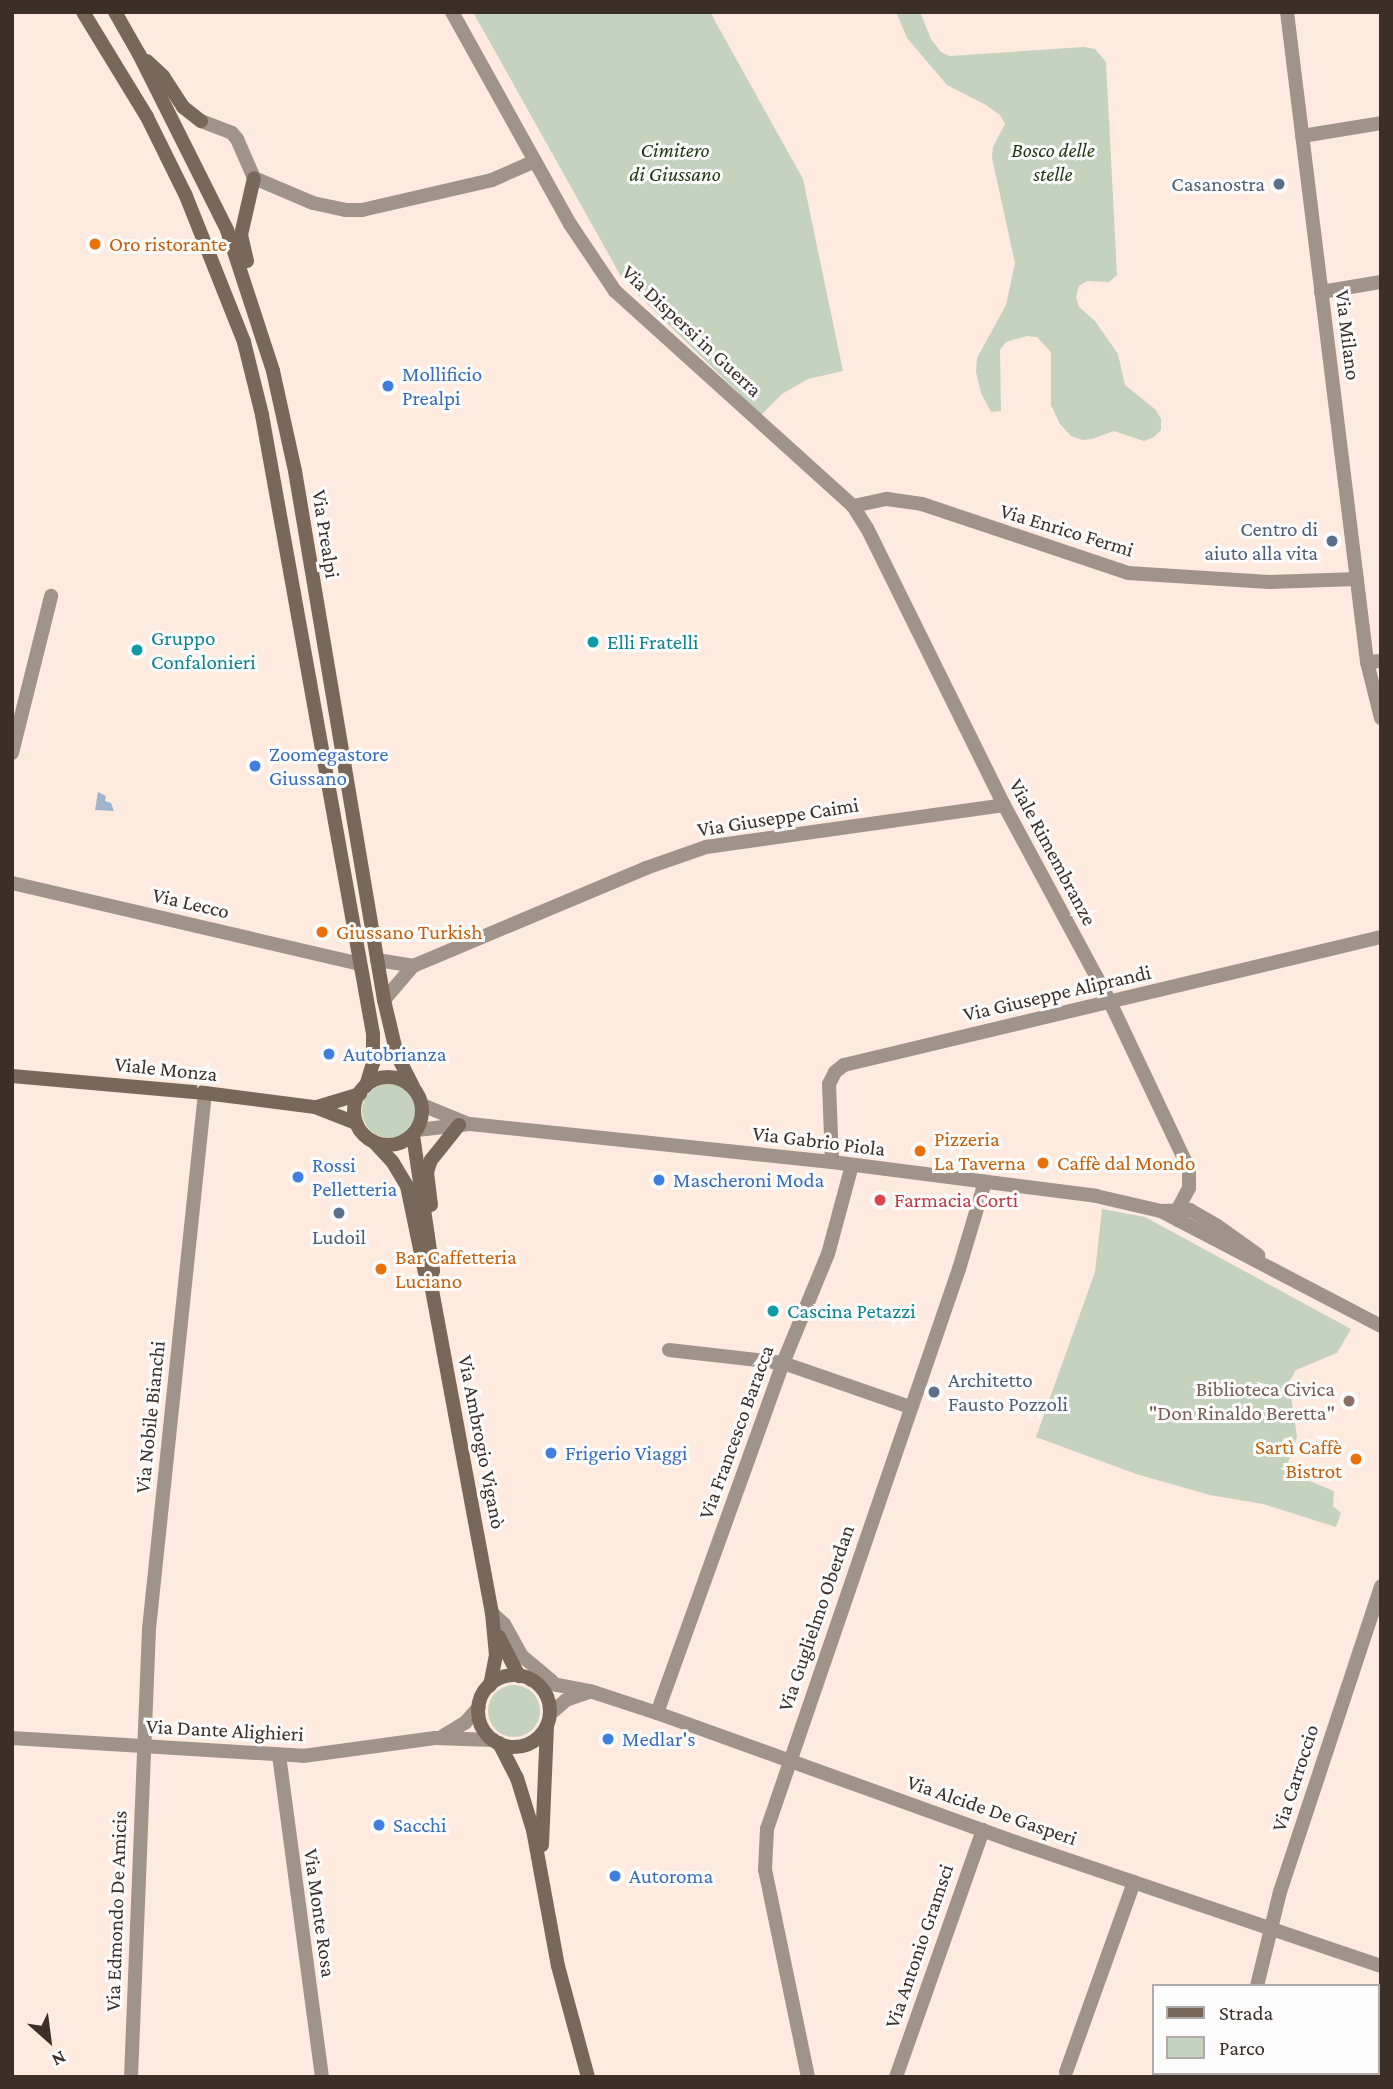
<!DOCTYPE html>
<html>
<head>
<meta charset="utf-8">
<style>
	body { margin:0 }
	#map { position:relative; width:1393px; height:2089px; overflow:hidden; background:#feeade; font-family:"Crimson Pro",serif }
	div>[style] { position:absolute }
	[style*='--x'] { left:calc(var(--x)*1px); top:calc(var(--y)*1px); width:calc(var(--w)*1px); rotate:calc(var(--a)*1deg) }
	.green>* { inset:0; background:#c5d2be }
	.round { border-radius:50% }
	.water>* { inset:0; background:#a0b5cc }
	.minor>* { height:14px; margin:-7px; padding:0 7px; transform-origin:7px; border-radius:7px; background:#9f938a }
	.tertiary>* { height:14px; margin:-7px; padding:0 7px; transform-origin:7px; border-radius:7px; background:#9f938a }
	.secondary>* { height:14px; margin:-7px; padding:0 7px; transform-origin:7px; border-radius:7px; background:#79685a }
	.secondary>.ring { margin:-7px; padding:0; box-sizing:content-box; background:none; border:14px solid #79685a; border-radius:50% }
	.dots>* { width:19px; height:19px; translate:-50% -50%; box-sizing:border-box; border:4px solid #fcfcfc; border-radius:50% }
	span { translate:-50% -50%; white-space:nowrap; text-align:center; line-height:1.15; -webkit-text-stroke:6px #fcfcfc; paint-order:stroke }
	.park-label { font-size:21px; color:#1f3710; font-style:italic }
	.service-label { font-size:21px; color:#4e5e75 }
	.right { translate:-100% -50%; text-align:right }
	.left { translate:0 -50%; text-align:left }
	.food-label { font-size:21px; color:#c56008 }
	.street-label { font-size:21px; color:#3b2f27 }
	.shop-label { font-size:21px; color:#366cbe }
	.culture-label { font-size:21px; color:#0d838f }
	.health-label { font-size:21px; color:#be3a42 }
	.education-label { font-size:21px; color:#785e54 }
	.frame { position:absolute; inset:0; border:14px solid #3b2f27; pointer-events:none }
	.legend { position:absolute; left:1152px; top:1984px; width:228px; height:91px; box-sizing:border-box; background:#fcfcfc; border:2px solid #afaaa7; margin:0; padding:9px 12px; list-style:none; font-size:21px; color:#3b2f27 }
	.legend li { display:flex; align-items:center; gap:14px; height:35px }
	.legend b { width:35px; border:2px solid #afaaa7 }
	.north { position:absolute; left:14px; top:2005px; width:70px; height:70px; -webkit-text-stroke:5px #fcfcfc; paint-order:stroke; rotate:152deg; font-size:19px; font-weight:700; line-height:28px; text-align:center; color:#3b2f27 }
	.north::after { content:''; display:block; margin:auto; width:24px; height:32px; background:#3b2f27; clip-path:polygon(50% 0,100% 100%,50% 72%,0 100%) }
</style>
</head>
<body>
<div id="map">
	<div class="green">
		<div style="clip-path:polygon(473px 12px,710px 12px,803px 179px,843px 371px,808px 379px,782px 394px,761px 415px,623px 280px)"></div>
		<div style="clip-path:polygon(896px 12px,920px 12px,931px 39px,941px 52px,950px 56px,1084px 47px,1095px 49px,1106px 62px,1117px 275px,1109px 282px,1087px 281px,1079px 286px,1076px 297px,1079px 307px,1095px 321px,1118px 354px,1125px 385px,1156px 410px,1161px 419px,1161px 430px,1154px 437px,1144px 441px,1114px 431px,1092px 439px,1082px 440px,1071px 436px,1060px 424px,1051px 405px,1051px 352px,1037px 337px,1027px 336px,1006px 342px,1000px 350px,1001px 411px,991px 412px,981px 393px,976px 372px,977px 358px,1006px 305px,1015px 263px,992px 158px,993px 147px,1005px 124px,1000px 115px,986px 105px,947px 85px,907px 38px)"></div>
		<div class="round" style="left:362px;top:1084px;width:54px;height:54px"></div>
		<div style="clip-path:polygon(1102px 1209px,1145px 1217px,1351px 1329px,1337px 1353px,1296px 1370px,1289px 1382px,1297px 1437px,1285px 1471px,1334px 1491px,1333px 1506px,1341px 1513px,1336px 1527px,1263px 1504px,1210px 1495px,1136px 1474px,1036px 1437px,1095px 1272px)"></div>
		<div class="round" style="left:488px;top:1685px;width:52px;height:52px"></div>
	</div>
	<div class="water">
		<div style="clip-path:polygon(98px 792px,106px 796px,105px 801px,111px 803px,114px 811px,95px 810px)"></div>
	</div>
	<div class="minor">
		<div style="--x:452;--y:12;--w:243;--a:60.9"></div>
		<div style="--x:570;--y:224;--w:81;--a:56.1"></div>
		<div style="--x:615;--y:291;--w:321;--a:42.1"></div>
		<div style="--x:853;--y:506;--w:26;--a:58"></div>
		<div style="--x:867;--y:528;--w:309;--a:63.7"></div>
		<div style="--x:1004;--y:805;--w:224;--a:61.7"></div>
		<div style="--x:1110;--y:1002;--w:185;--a:64.7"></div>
		<div style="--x:1189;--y:1169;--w:19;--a:90"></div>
		<div style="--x:1189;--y:1188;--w:26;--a:118"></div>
		<div style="--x:1177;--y:1211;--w:9;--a:84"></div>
		<div style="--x:201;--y:121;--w:33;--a:21"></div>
		<div style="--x:232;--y:133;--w:8;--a:50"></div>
		<div style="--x:237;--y:139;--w:43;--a:66.4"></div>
		<div style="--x:254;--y:178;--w:64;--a:23"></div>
		<div style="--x:313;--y:203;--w:33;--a:12"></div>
		<div style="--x:345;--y:210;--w:17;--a:0"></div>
		<div style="--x:362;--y:210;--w:133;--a:-13"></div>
		<div style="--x:492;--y:180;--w:47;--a:-23.8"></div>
		<div style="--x:1302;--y:136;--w:80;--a:-9.3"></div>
		<div style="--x:1321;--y:292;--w:61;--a:-9.5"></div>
		<div style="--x:853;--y:506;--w:35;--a:-12"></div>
		<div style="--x:887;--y:499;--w:35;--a:8"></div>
		<div style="--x:922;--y:504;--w:217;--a:18.5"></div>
		<div style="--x:1128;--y:573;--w:141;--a:3.7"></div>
		<div style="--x:1269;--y:582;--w:88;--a:-2"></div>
		<div style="--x:1367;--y:662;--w:58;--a:76"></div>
		<div style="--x:12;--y:753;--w:162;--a:-76"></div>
		<div style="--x:12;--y:883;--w:356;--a:13.1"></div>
		<div style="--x:377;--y:960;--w:36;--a:9"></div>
		<div style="--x:384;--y:1000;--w:45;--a:-49.5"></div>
		<div style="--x:413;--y:966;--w:253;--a:-22.8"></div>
		<div style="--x:646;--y:868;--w:64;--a:-19.3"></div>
		<div style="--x:706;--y:847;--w:301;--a:-8"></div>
		<div style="--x:832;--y:1162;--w:78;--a:-92.2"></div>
		<div style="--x:829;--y:1084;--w:13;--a:-63"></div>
		<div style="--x:835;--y:1072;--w:11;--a:-38"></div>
		<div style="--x:844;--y:1065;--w:552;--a:-13.41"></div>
		<div style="--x:669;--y:1350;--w:115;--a:6.5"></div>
		<div style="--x:783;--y:1363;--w:134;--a:19.1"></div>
		<div style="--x:657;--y:1713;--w:372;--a:-70.2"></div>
		<div style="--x:783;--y:1363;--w:118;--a:-67.6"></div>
		<div style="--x:828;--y:1254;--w:92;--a:-74.9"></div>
		<div style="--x:443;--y:1736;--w:26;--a:-31"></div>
		<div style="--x:465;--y:1723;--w:21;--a:-49"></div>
		<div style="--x:12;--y:1738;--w:292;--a:3.5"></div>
		<div style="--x:303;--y:1756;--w:133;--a:-7.8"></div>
		<div style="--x:435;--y:1738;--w:59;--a:1.9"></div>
		<div style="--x:279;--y:1755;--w:325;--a:82.4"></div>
		<div style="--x:1257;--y:1986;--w:97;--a:-76.3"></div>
		<div style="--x:1280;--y:1892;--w:322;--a:-71.7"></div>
		<div style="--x:1066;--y:2072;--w:202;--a:-70.3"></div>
		<div style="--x:131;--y:2077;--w:448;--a:-87.7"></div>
		<div style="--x:149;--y:1629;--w:539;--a:-84.04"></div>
		<div style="--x:808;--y:2077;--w:211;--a:-101.7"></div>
		<div style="--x:765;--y:1870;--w:41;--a:-87.2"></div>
		<div style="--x:767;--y:1829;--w:592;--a:-71.08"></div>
		<div style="--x:959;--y:1269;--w:91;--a:-73.4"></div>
		<div style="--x:896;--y:2077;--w:262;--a:-70.6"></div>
		<div style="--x:1230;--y:2077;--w:4;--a:-76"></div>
	</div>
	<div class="tertiary">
		<div style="--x:1287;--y:12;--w:655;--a:82.98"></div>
		<div style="--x:1367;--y:662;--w:14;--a:-4"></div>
		<div style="--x:422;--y:1105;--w:48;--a:22.2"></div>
		<div style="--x:417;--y:1130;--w:53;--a:-6.5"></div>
		<div style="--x:470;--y:1124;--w:364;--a:6"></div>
		<div style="--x:832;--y:1162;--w:266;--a:7.3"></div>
		<div style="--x:1096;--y:1196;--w:67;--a:13"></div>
		<div style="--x:1161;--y:1211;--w:248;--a:27.6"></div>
		<div style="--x:1161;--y:1211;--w:29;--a:-2"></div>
		<div style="--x:1190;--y:1210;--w:30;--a:30"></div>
		<div style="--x:1216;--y:1225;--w:52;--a:35.5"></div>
		<div style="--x:492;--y:1613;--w:16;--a:43"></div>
		<div style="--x:504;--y:1624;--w:37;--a:61"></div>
		<div style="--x:522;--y:1656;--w:39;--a:40"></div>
		<div style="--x:531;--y:1680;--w:60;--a:10.6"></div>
		<div style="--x:590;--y:1691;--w:71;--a:18.2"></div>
		<div style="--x:657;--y:1713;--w:381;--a:19.8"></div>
		<div style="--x:1015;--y:1842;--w:386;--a:18.7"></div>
		<div style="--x:550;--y:1714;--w:21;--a:-41"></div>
		<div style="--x:566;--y:1700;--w:24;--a:-19"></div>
	</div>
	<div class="secondary">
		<div style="--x:83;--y:12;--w:123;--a:58.6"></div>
		<div style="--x:147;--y:117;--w:88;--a:63.7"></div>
		<div style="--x:186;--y:196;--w:157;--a:68.3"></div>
		<div style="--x:244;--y:342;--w:75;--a:76.1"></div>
		<div style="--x:262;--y:415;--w:629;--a:79.83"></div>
		<div style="--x:373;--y:1034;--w:29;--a:90"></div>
		<div style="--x:373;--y:1063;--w:24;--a:107"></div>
		<div style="--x:115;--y:12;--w:48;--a:60.3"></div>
		<div style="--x:139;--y:54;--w:197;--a:63.4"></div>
		<div style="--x:227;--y:230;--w:148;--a:71.9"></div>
		<div style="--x:273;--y:371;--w:102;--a:77.6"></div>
		<div style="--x:295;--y:471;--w:536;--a:80.45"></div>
		<div style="--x:384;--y:1000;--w:57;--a:76.7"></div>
		<div style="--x:397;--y:1055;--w:36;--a:63"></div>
		<div style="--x:147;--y:61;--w:22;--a:43"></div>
		<div style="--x:163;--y:76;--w:37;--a:57"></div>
		<div style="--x:183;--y:107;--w:23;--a:38"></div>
		<div style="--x:247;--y:261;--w:27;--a:-103"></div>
		<div style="--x:241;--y:235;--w:58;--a:-77.2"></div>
		<div style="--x:12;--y:1076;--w:194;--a:5"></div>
		<div style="--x:205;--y:1093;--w:111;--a:7.3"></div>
		<div style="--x:315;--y:1107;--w:44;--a:21.3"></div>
		<div class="ring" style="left:354px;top:1077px;width:54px;height:54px"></div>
		<div style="--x:317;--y:1107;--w:45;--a:-16.8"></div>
		<div style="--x:413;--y:1135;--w:137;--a:81.6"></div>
		<div style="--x:433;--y:1271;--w:9;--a:111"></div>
		<div style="--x:430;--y:1279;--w:340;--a:79.5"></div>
		<div style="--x:492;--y:1613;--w:42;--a:84.6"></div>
		<div style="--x:496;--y:1655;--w:31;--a:101"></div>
		<div style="--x:374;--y:1142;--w:26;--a:47"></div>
		<div style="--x:392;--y:1161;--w:29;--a:59"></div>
		<div style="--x:407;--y:1186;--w:89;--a:78.3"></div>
		<div style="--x:431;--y:1205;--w:33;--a:-97"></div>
		<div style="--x:427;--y:1172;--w:13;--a:-72"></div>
		<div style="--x:431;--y:1160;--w:45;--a:-51.3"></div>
		<div style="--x:499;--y:1637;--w:44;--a:62.9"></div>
		<div class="ring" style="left:478px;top:1675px;width:58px;height:58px"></div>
		<div style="--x:499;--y:1743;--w:39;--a:63"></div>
		<div style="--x:517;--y:1778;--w:54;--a:72.9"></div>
		<div style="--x:533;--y:1830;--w:138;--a:79.6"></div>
		<div style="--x:558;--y:1966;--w:115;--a:74.9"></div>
		<div style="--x:542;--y:1845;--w:119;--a:-87.6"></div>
	</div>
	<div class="dots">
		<div style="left:1279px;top:184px;background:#5c6f8a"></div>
		<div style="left:95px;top:244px;background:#e8710a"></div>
		<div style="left:388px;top:386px;background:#3f7fe0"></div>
		<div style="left:1332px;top:541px;background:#5c6f8a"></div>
		<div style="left:593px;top:642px;background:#0f9aa8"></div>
		<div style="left:137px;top:650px;background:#0f9aa8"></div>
		<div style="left:255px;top:766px;background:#3f7fe0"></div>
		<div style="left:322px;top:932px;background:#e8710a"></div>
		<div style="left:329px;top:1054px;background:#3f7fe0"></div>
		<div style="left:920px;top:1151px;background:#e8710a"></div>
		<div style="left:1043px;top:1163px;background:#e8710a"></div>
		<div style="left:298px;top:1177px;background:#3f7fe0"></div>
		<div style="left:659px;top:1180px;background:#3f7fe0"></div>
		<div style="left:880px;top:1200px;background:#e0444e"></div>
		<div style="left:339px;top:1213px;background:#5c6f8a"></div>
		<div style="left:381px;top:1269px;background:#e8710a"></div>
		<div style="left:773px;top:1311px;background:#0f9aa8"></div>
		<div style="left:934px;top:1392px;background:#5c6f8a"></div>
		<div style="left:1349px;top:1401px;background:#8d6e63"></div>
		<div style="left:551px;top:1453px;background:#3f7fe0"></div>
		<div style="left:1356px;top:1459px;background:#e8710a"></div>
		<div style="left:608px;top:1739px;background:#3f7fe0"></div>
		<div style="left:379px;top:1825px;background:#3f7fe0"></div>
		<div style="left:615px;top:1876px;background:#3f7fe0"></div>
	</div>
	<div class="park-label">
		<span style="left:675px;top:162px">Cimitero<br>di Giussano</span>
		<span style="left:1053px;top:162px">Bosco delle<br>stelle</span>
	</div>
	<div class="service-label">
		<span class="right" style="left:1265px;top:184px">Casanostra</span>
		<span class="right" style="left:1318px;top:541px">Centro di<br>aiuto alla vita</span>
		<span style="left:339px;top:1237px">Ludoil</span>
		<span class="left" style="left:948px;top:1392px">Architetto<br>Fausto Pozzoli</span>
	</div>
	<div class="food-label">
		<span class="left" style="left:109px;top:244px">Oro ristorante</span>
		<span class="left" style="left:336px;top:932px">Giussano Turkish</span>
		<span class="left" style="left:934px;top:1151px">Pizzeria<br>La Taverna</span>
		<span class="left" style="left:1057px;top:1163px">Caffè dal Mondo</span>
		<span class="left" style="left:395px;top:1269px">Bar Caffetteria<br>Luciano</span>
		<span class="right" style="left:1342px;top:1459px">Sartì Caffè<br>Bistrot</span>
	</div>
	<div class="street-label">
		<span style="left:692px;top:331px;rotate:43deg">Via Dispersi in Guerra</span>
		<span style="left:1348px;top:335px;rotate:83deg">Via Milano</span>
		<span style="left:1067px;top:530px;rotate:17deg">Via Enrico Fermi</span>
		<span style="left:326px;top:534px;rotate:81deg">Via Prealpi</span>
		<span style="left:778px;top:817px;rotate:-9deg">Via Giuseppe Caimi</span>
		<span style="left:1053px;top:852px;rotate:62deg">Viale Rimembranze</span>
		<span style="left:191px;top:903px;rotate:13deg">Via Lecco</span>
		<span style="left:1057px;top:993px;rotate:-13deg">Via Giuseppe Aliprandi</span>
		<span style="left:166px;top:1069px;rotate:6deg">Viale Monza</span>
		<span style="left:819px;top:1141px;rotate:7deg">Via Gabrio Piola</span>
		<span style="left:150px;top:1417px;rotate:-84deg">Via Nobile Bianchi</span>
		<span style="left:736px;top:1432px;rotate:-70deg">Via Francesco Baracca</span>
		<span style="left:482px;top:1442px;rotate:79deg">Via Ambrogio Viganò</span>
		<span style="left:816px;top:1618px;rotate:-71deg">Via Guglielmo Oberdan</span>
		<span style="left:225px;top:1730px;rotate:3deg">Via Dante Alighieri</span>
		<span style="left:1295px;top:1778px;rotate:-72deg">Via Carroccio</span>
		<span style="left:992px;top:1810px;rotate:19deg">Via Alcide De Gasperi</span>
		<span style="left:116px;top:1911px;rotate:-88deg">Via Edmondo De Amicis</span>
		<span style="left:320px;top:1913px;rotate:82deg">Via Monte Rosa</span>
		<span style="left:919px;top:1946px;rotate:-71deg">Via Antonio Gramsci</span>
	</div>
	<div class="shop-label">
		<span class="left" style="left:402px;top:386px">Mollificio<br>Prealpi</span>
		<span class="left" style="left:269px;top:766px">Zoomegastore<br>Giussano</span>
		<span class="left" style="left:343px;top:1054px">Autobrianza</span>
		<span class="left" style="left:312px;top:1177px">Rossi<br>Pelletteria</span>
		<span class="left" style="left:673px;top:1180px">Mascheroni Moda</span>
		<span class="left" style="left:565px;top:1453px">Frigerio Viaggi</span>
		<span class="left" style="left:622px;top:1739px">Medlar's</span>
		<span class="left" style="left:393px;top:1825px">Sacchi</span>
		<span class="left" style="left:629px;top:1876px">Autoroma</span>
	</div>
	<div class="culture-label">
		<span class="left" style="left:151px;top:650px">Gruppo<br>Confalonieri</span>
		<span class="left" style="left:607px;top:642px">Elli Fratelli</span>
		<span class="left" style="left:787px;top:1311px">Cascina Petazzi</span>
	</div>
	<div class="health-label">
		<span class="left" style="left:894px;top:1200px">Farmacia Corti</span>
	</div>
	<div class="education-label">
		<span class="right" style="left:1335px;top:1401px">Biblioteca Civica<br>"Don Rinaldo Beretta"</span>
	</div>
	<div class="frame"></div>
	<ul class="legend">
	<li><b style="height:9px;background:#79685a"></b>Strada</li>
	<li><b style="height:19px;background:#c5d2be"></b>Parco</li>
	</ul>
	<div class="north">N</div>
</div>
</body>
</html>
